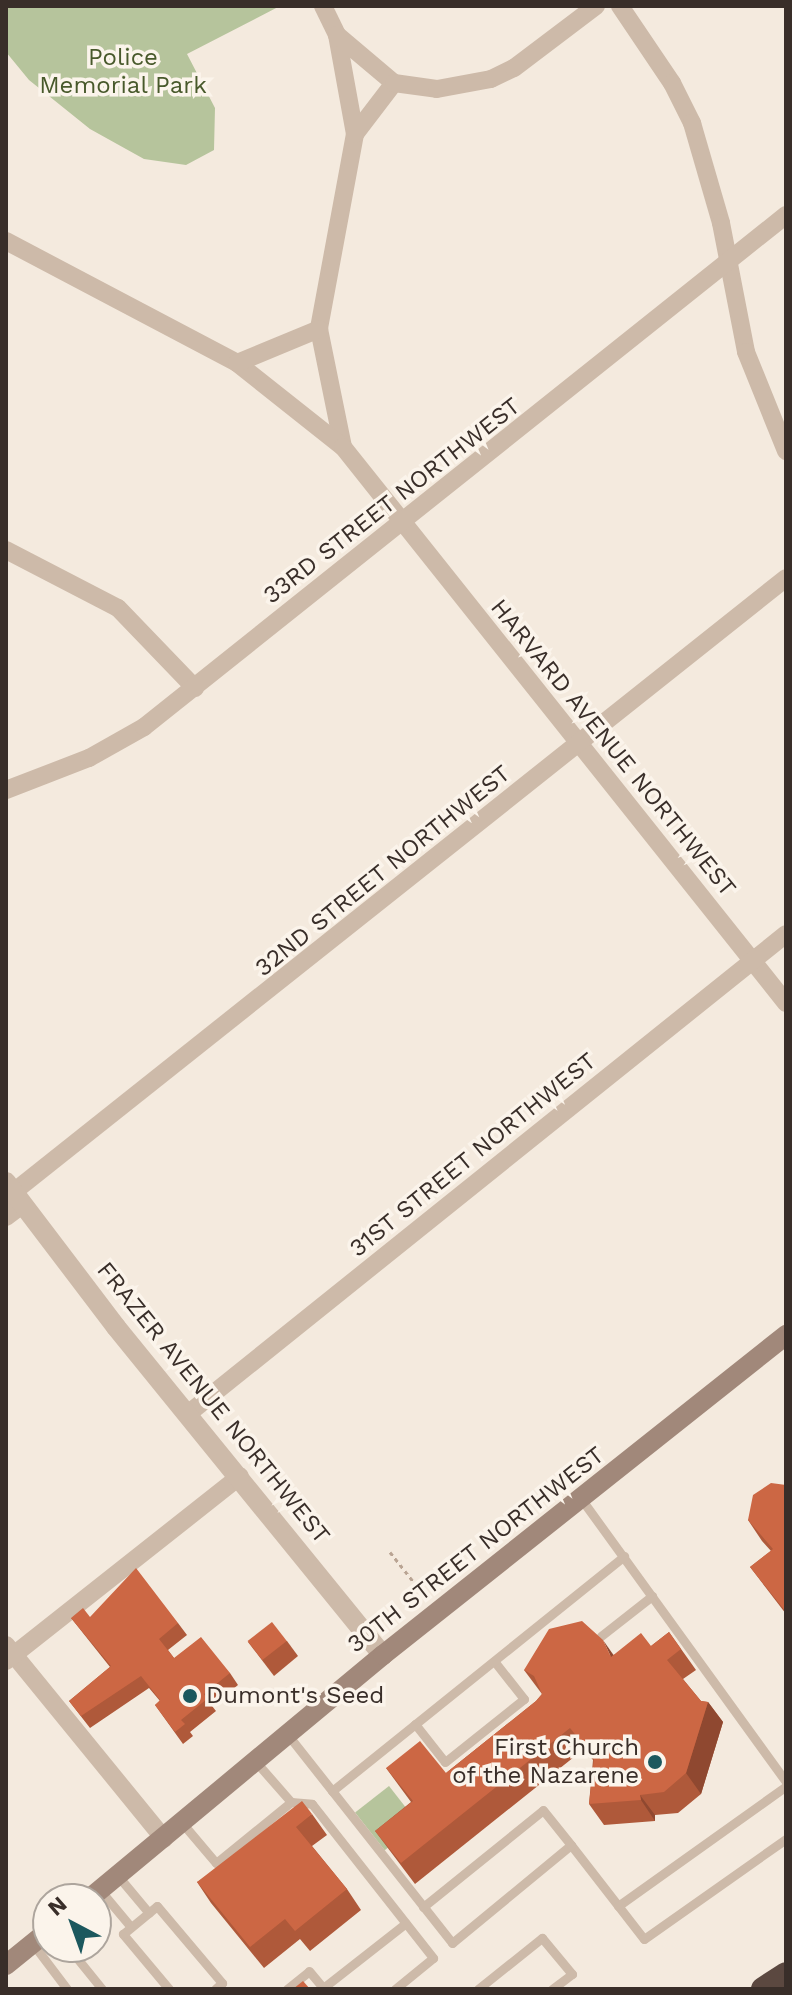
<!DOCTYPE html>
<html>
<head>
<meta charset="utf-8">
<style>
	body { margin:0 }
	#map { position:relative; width:792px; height:1995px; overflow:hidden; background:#f4eade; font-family:"Work Sans",sans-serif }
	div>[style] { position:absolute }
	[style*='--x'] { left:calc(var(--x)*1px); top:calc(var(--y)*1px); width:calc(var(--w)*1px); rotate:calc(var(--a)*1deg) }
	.green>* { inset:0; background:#b6c49c; transform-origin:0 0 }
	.path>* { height:3px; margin-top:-1.5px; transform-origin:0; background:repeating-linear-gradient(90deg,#b9a493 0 4px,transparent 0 8px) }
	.service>* { height:9px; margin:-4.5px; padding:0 4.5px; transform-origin:4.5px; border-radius:4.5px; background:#cdbaa9 }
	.minor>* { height:18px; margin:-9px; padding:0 9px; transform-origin:9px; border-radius:9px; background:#cdbaa9 }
	.tertiary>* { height:20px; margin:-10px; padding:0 10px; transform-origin:10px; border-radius:10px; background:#cdbaa9 }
	.secondary>* { height:20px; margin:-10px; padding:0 10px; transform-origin:10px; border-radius:10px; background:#a1887a }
	.motorway>* { height:24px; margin:-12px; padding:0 12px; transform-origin:12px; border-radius:12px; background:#5b4840 }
	.wall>* { inset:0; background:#af593a }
	.shaded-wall>* { inset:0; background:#8f4830 }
	.building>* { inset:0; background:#cc6744; transform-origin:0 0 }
	.dots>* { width:22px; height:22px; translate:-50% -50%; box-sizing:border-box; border:4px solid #fbf4eb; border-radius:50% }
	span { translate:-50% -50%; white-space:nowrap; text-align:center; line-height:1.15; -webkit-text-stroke:7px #fbf4eb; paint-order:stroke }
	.park-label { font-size:24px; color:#48592b }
	.street-label { font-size:24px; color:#392e29 }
	.poi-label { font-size:24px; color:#392e29 }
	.left { translate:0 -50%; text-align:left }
	.right { translate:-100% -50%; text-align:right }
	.frame { position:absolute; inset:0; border:8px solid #392e29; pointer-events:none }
	.north { position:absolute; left:32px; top:1883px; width:80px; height:80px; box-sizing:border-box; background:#fbf4eb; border:2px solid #ada59d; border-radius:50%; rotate:319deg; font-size:22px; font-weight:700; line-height:32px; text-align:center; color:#392e29 }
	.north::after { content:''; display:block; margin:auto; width:28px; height:36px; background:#1c585e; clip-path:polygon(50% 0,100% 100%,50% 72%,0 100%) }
</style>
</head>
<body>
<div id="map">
	<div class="green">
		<div style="clip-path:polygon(280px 6px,187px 54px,215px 108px,214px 150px,186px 165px,144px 159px,90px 129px,29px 80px,6px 52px,8px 6px)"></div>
		<div style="left:389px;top:1786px;width:48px;height:43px;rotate:52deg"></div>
	</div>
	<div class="path">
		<div style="--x:390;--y:1552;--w:48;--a:51.7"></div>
	</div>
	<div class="service">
		<div style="--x:582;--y:1500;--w:348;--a:54.1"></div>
		<div style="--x:601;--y:1636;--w:65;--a:-38.1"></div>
		<div style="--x:415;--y:1724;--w:48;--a:51.7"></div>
		<div style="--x:445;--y:1762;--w:101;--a:-38.6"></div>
		<div style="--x:524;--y:1699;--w:48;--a:-128.3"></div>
		<div style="--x:288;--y:1735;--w:265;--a:51.7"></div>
		<div style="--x:452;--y:1943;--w:154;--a:-39.5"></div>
		<div style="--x:571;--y:1845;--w:119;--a:52.2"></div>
		<div style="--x:644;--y:1939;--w:174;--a:-35.2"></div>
		<div style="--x:256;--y:1762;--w:53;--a:48.8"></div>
		<div style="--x:332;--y:1791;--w:375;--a:-38.8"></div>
		<div style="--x:183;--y:1824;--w:51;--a:49.8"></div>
		<div style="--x:216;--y:1863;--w:97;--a:-39.1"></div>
		<div style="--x:291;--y:1802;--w:21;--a:5"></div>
		<div style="--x:312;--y:1804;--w:196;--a:51.8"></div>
		<div style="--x:433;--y:1958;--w:49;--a:140.8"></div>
		<div style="--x:118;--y:1876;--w:48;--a:50"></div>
		<div style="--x:100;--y:1890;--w:48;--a:50"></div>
		<div style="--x:618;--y:1906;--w:206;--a:-35.5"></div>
		<div style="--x:423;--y:1907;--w:154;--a:-38.9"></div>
		<div style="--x:543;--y:1810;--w:45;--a:51.3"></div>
		<div style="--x:33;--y:1944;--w:56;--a:52.9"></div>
		<div style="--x:68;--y:1947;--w:54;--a:51"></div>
		<div style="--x:323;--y:1988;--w:105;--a:-38.1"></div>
		<div style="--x:169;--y:1989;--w:72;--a:-129.9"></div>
		<div style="--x:123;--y:1934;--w:44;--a:-39.5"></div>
		<div style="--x:157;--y:1906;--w:101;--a:49.8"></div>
		<div style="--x:222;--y:1983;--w:9;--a:139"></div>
		<div style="--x:287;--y:1989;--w:28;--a:-39"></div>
		<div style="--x:309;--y:1971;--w:23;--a:50"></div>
		<div style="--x:478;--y:1989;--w:82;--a:-38.6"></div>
		<div style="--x:542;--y:1938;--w:47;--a:50.2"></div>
		<div style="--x:572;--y:1974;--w:25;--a:143"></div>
	</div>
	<div class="minor">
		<div style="--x:323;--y:6;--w:32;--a:64"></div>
		<div style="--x:337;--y:35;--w:101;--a:79.7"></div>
		<div style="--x:355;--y:134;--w:198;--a:100.5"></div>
		<div style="--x:319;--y:329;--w:120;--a:78.5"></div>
		<div style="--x:620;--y:6;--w:93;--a:56"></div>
		<div style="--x:672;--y:83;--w:45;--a:63.4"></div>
		<div style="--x:692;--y:123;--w:104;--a:73.8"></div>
		<div style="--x:721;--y:223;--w:131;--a:79"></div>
		<div style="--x:746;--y:352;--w:107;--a:68"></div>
		<div style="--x:337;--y:35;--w:75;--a:40.1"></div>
		<div style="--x:355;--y:134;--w:64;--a:-52.6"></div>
		<div style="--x:394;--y:83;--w:43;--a:7.9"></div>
		<div style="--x:437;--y:89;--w:55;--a:-10.5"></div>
		<div style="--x:491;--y:79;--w:25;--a:-26"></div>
		<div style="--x:514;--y:68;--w:103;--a:-37.1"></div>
		<div style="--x:6;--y:241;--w:261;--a:27.8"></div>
		<div style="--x:237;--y:363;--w:135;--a:38.4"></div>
		<div style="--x:343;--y:447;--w:711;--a:51.45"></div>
		<div style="--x:237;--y:363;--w:89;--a:-22.5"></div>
		<div style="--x:6;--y:550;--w:126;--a:27.4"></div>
		<div style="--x:118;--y:608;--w:111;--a:46.1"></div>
		<div style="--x:6;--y:790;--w:89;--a:-21.1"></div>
		<div style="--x:89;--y:758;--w:63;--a:-29.4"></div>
		<div style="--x:144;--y:727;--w:821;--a:-38.57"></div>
		<div style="--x:6;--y:1198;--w:996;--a:-38.48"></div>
		<div style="--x:6;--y:1217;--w:20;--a:-37"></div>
		<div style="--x:189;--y:1413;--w:765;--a:-38.74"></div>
		<div style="--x:6;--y:1645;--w:250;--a:50.8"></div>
		<div style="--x:6;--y:1661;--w:298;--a:-38.3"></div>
	</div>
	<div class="tertiary">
		<div style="--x:6;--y:1182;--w:182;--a:52.8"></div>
		<div style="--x:116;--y:1327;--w:423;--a:50.9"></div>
	</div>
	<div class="secondary">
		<div style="--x:89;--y:1899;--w:382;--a:-39.7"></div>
		<div style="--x:383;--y:1655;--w:515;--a:-38.45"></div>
		<div style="--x:6;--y:1965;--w:54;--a:-39"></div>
	</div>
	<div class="motorway">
		<div style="--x:763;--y:1989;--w:27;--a:-33"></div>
	</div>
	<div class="wall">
		<div style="clip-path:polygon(786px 1485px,786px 1614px,750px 1567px,771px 1551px,762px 1541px,748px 1520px)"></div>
		<div style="clip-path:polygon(90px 1617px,178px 1623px,187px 1635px,168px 1650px,174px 1658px,230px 1673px,238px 1685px,212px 1706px,216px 1711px,190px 1732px,193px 1736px,183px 1744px,155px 1705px,160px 1701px,149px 1688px,90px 1728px,69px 1701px,110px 1667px,71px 1618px)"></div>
		<div style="clip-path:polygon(669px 1632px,696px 1670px,683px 1679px,701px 1701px,708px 1702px,723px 1722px,701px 1794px,678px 1813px,655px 1815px,655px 1821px,604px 1825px,589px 1804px,593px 1760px,584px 1749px,415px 1884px,375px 1831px,411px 1802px,386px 1768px,446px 1773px,536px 1701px,542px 1694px,524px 1670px,613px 1655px,651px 1646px)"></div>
		<div style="clip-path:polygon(287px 1641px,298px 1656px,274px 1676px,248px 1642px)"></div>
		<div style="clip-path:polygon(312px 1814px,327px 1835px,312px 1846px,347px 1889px,361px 1910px,310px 1951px,300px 1939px,264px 1968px,211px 1903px,197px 1882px)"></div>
	</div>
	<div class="shaded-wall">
		<div style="clip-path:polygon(603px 1640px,617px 1660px,611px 1657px)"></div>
		<div style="clip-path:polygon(708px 1702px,723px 1722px,701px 1794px,686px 1773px)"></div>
		<div style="clip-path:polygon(640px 1795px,655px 1815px,655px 1821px,641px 1800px)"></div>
	</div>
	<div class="building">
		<div style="clip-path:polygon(771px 1483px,786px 1485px,786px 1612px,750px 1567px,773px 1549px,748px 1520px,753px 1495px)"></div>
		<div style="clip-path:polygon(136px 1568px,178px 1623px,159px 1639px,174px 1658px,201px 1637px,230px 1673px,204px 1694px,207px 1699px,181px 1720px,185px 1724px,175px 1732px,155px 1705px,160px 1700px,141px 1676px,81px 1716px,69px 1701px,111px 1666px,71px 1618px,83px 1608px,90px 1617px)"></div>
		<div style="clip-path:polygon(582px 1621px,603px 1640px,611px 1657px,641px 1633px,651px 1646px,669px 1632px,681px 1649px,667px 1660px,701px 1701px,708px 1702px,686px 1773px,664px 1792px,640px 1795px,641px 1800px,589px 1804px,594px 1758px,570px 1728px,401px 1863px,375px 1831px,413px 1801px,386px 1768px,420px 1741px,446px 1773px,536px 1701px,542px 1694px,534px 1676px,524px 1670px,549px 1629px)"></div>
		<div style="left:272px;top:1622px;width:24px;height:31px;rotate:52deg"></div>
		<div style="clip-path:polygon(302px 1801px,312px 1814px,296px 1827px,347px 1889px,295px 1931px,285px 1919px,250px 1947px,197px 1882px)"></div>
		<div style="clip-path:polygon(303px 1981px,310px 1989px,293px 1989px)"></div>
	</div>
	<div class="dots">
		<div style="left:190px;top:1696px;background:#1c585e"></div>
		<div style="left:655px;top:1762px;background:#1c585e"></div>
	</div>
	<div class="park-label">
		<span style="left:123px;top:72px">Police<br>Memorial Park</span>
	</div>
	<div class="street-label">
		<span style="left:392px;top:501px;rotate:-38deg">33RD STREET NORTHWEST</span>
		<span style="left:613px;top:748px;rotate:51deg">HARVARD AVENUE NORTHWEST</span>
		<span style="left:383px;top:871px;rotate:-39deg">32ND STREET NORTHWEST</span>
		<span style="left:473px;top:1155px;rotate:-39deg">31ST STREET NORTHWEST</span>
		<span style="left:213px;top:1403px;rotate:51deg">FRAZER AVENUE NORTHWEST</span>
		<span style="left:476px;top:1550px;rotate:-38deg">30TH STREET NORTHWEST</span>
	</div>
	<div class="poi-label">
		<span class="left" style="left:206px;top:1696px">Dumont's Seed</span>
		<span class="right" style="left:639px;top:1762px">First Church<br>of the Nazarene</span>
	</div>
	<div class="frame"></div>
	<div class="north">N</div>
</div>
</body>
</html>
